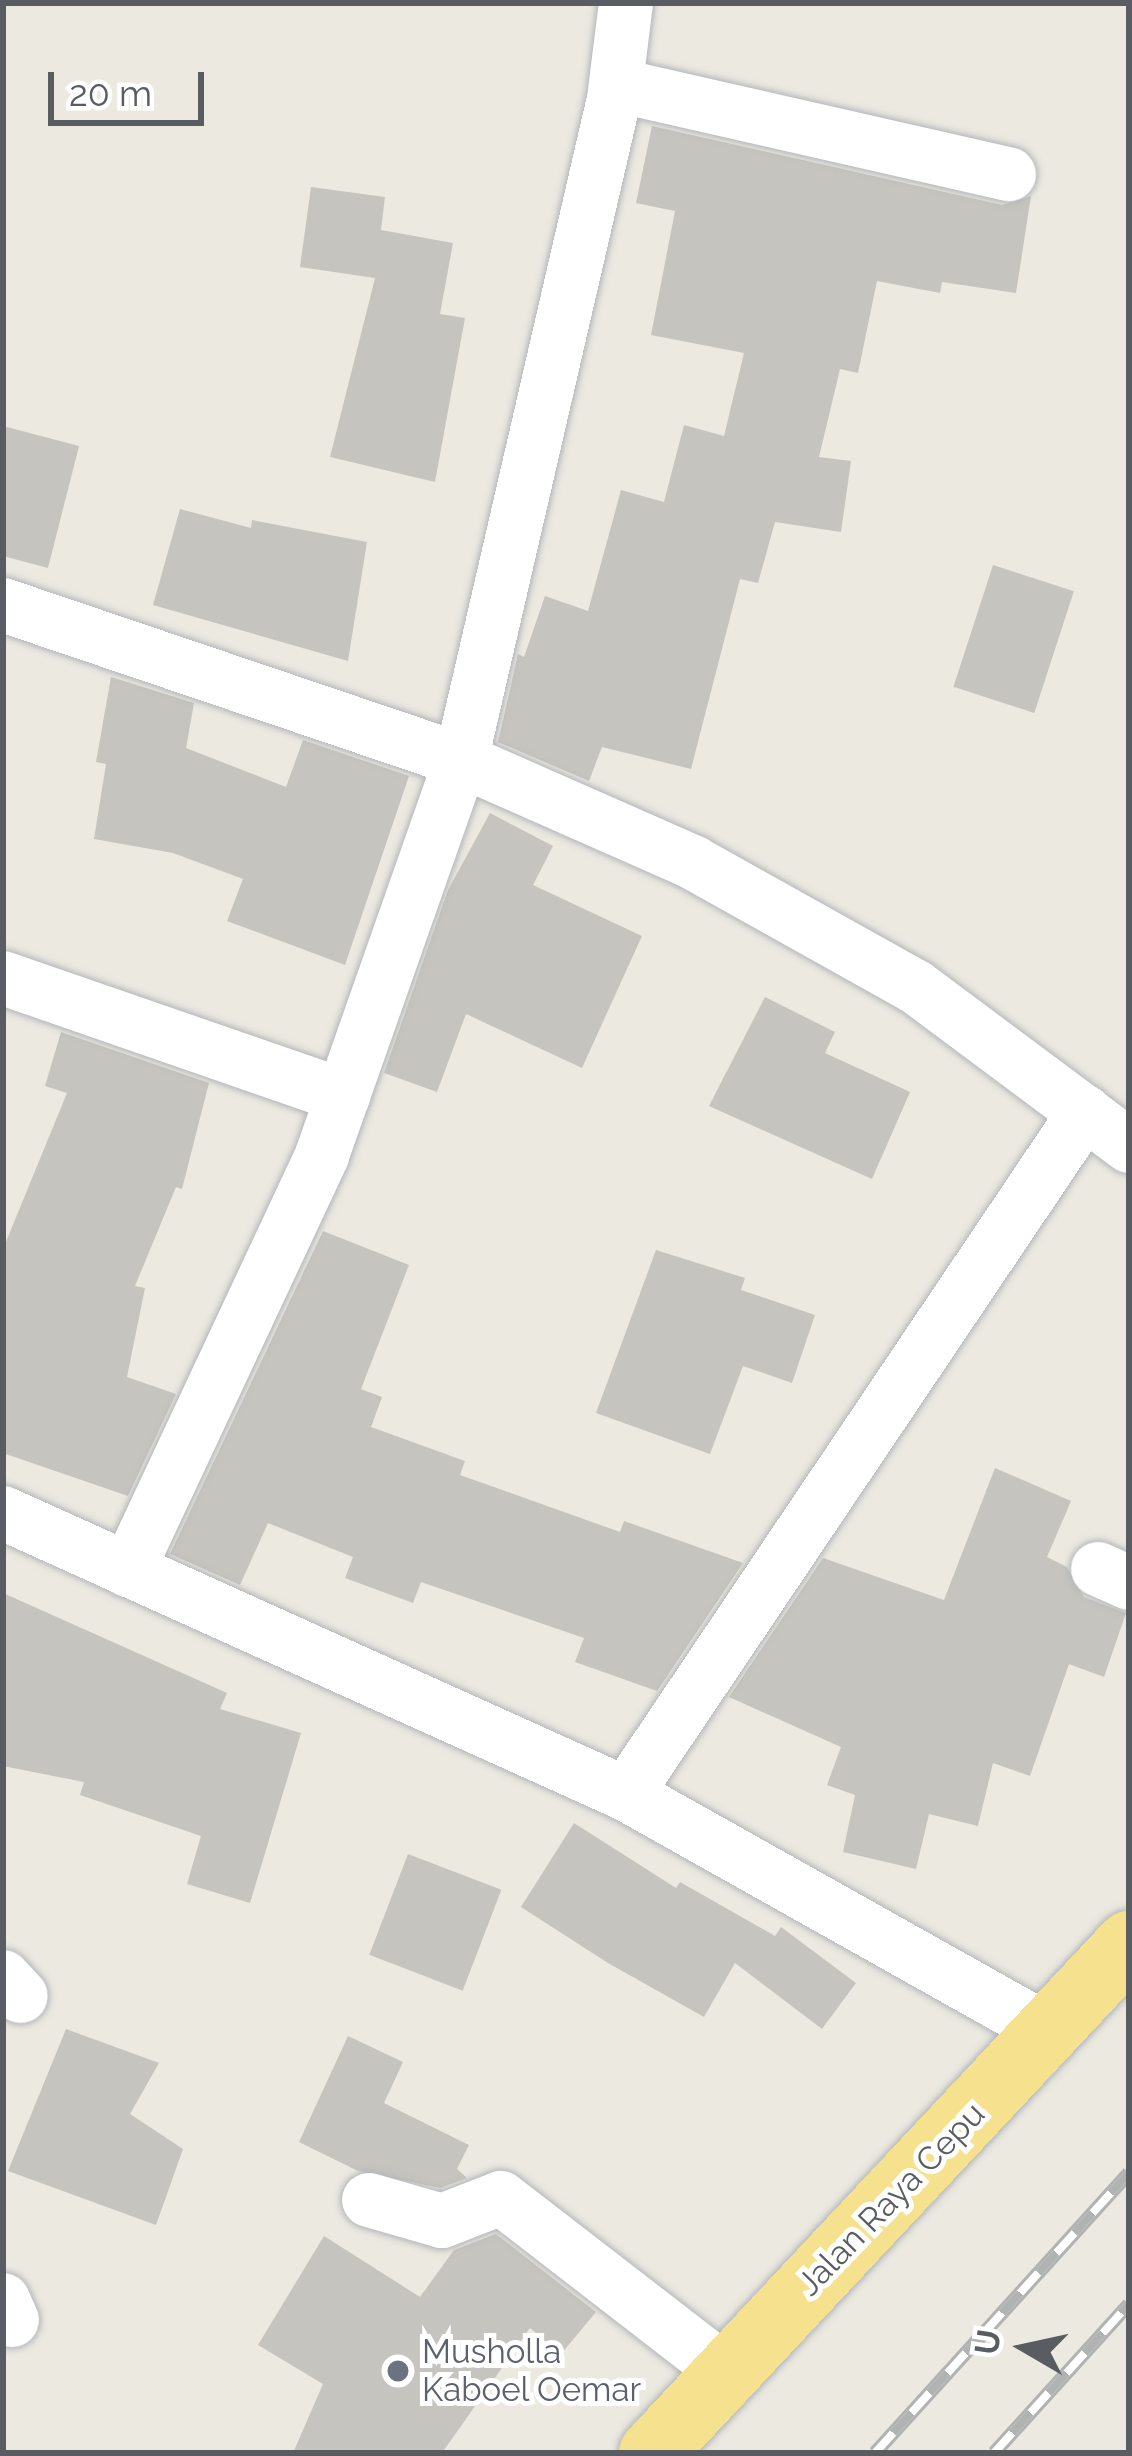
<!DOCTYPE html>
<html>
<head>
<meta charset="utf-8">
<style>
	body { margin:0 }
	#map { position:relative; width:1132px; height:2456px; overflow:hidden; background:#ebe9e0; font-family:Raleway,sans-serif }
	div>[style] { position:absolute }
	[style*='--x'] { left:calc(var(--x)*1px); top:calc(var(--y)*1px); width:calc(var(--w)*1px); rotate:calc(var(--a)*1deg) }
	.building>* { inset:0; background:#c6c4be; transform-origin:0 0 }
	.roads { filter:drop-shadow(0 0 3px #b3b6ba) drop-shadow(0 0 3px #b3b6ba) }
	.street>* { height:54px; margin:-27px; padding:0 27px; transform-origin:27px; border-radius:27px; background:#fff }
	.highway>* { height:66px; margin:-33px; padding:0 33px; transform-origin:33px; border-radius:33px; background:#f5e18e }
	.rail>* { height:14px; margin-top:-7px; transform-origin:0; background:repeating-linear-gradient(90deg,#fff 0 27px,#b1b2b2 0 54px); box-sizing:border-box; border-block:3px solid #b1b2b2 }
	.dots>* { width:33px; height:33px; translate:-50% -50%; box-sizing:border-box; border:6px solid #fff; border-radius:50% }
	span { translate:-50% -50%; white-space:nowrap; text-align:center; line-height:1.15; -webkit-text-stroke:10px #fff; paint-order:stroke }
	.street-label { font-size:33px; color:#595c60 }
	.worship-label { font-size:33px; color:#5b616d }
	.left { translate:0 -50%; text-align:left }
	.frame { position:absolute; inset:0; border:6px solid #595c60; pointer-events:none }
	.north { position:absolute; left:964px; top:2288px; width:120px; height:120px; -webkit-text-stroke:9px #fff; paint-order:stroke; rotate:279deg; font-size:33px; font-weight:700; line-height:48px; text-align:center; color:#595c60 }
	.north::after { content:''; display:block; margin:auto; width:42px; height:54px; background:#595c60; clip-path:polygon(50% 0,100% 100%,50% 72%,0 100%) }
	.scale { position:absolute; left:48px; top:72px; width:156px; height:54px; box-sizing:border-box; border:6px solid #595c60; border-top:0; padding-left:15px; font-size:36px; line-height:42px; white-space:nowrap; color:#595c60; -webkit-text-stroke:9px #fff; paint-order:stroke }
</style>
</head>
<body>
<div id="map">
	<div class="building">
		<div style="clip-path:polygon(652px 126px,1002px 205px,1031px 196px,1016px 293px,942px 282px,940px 293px,877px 281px,858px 373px,840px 369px,819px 457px,851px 461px,841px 532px,775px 522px,758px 583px,740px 579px,691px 769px,602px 747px,589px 781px,498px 742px,518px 654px,524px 657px,545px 596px,588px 611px,621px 490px,664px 502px,684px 425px,724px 436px,744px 353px,651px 335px,675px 211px,636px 203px)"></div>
		<div style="clip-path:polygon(311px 187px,385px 197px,381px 230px,453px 243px,440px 314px,465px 318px,435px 482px,330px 457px,375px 278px,300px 267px)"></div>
		<div style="clip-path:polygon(3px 426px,79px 446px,48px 568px,3px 556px)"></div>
		<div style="clip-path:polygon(180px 509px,251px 528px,252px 520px,367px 542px,348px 661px,153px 605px)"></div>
		<div style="left:993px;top:565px;width:85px;height:128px;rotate:18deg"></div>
		<div style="clip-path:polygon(111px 677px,194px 703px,186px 748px,286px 787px,303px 740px,409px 776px,345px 965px,227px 921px,243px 879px,173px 853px,94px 839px,106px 764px,96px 762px)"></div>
		<div style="clip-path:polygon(490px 813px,553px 846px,533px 885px,642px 936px,582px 1068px,466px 1014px,437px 1092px,384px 1073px,448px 890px)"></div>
		<div style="clip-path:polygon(765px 997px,835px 1032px,825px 1053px,910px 1092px,872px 1179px,709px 1106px)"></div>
		<div style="clip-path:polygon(61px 1032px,209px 1083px,182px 1189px,176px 1187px,135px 1286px,145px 1288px,127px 1377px,176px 1394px,128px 1496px,3px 1453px,3px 1249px,67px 1093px,45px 1086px)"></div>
		<div style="clip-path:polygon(323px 1231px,409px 1265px,361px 1389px,382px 1397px,371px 1427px,465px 1461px,460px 1475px,620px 1532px,624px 1521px,743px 1563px,657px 1691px,575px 1662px,584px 1638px,421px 1582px,413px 1603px,345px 1578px,353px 1557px,268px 1523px,240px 1585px,170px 1554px)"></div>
		<div style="clip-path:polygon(656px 1250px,745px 1278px,741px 1290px,815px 1315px,792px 1383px,743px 1366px,710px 1454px,596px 1413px)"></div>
		<div style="clip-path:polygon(995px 1468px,1071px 1501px,1047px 1557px,1067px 1567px,1084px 1597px,1126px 1613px,1104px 1677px,1069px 1664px,1030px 1776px,993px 1763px,978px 1826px,929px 1814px,916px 1869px,843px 1852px,855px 1795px,827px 1785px,841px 1747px,729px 1697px,823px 1558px,944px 1600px)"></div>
		<div style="clip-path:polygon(3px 1593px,227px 1693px,220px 1709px,301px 1733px,250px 1903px,187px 1884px,201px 1836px,80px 1795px,84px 1782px,3px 1766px)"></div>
		<div style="clip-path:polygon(574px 1823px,676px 1888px,680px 1882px,775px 1936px,781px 1927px,856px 1983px,822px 2029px,735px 1963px,704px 2017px,608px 1963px,521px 1907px)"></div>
		<div style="left:408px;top:1854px;width:100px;height:108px;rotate:21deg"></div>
		<div style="clip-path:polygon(66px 2029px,159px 2063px,130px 2114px,183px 2149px,156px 2225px,8px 2171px)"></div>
		<div style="clip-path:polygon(348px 2036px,403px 2062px,384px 2103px,469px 2145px,457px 2169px,467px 2178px,440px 2188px,358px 2171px,299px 2142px)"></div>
		<div style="clip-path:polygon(496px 2234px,596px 2312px,561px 2354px,530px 2328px,442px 2453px,293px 2453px,323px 2384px,258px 2345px,324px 2236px,420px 2297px,454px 2250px)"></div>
	</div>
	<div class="roads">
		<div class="street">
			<div style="--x:616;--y:85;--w:403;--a:12.8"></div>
			<div style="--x:3;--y:605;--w:484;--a:18.7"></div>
			<div style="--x:461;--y:760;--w:255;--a:23.8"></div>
			<div style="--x:694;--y:863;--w:254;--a:29.2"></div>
			<div style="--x:916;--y:987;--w:266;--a:36.7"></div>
			<div style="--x:3;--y:978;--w:360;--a:19.1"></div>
			<div style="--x:3;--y:1513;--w:683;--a:24.28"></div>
			<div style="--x:626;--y:1794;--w:486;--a:29.3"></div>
			<div style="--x:1098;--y:1569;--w:34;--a:24"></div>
			<div style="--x:128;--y:1570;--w:458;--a:-64.9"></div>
			<div style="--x:322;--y:1155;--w:419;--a:-70.6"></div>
			<div style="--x:461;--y:760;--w:678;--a:-76.97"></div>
			<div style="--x:614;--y:99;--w:97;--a:-82.9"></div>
			<div style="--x:626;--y:1794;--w:822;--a:-56.06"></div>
			<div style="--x:3;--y:1977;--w:26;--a:47"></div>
			<div style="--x:369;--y:2200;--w:76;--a:16"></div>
			<div style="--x:442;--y:2221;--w:63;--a:-21.3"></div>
			<div style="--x:501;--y:2198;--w:284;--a:37.7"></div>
			<div style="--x:3;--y:2300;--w:22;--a:66"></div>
		</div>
		<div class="highway">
			<div style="--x:652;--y:2453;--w:698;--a:-46.86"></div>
		</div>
	</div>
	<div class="rail">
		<div style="--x:875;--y:2453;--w:378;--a:-47.8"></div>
		<div style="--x:994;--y:2453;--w:201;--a:-47.8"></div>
	</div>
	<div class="dots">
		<div style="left:398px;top:2371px;background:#6b7280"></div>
	</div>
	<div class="street-label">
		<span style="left:891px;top:2199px;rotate:-46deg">Jalan Raya Cepu</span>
	</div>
	<div class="worship-label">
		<span class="left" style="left:422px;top:2371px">Musholla<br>Kaboel Oemar</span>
	</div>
	<div class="frame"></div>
	<div class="north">U</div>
	<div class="scale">20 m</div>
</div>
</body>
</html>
